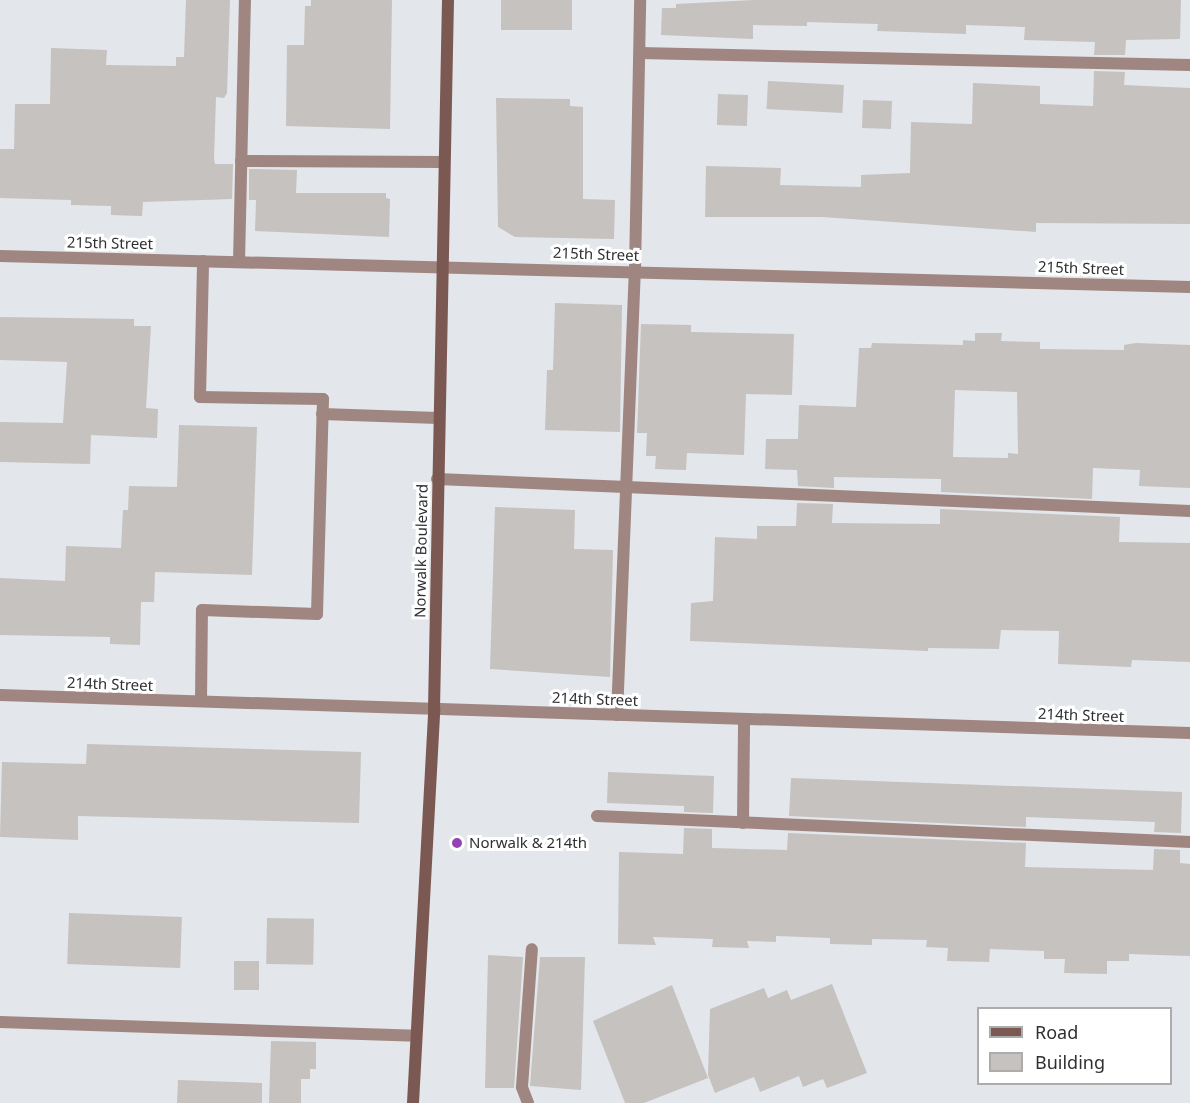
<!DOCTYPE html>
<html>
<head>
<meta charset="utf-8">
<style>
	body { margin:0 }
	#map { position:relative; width:1190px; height:1103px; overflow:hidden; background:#e3e6ea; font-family:"Noto Sans",sans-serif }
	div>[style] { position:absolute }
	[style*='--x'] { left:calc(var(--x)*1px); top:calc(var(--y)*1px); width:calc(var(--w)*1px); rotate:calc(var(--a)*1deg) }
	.building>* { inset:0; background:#c6c2c0; transform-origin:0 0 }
	.service>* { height:12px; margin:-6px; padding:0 6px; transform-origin:6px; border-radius:6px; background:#9f8681 }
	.minor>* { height:12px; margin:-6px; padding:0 6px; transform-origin:6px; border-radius:6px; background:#9f8681 }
	.secondary>* { height:12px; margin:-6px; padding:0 6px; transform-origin:6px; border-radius:6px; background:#7c5852 }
	.dots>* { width:16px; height:16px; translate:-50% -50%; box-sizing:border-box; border:3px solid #fff; border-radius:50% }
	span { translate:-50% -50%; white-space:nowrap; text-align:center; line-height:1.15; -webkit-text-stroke:6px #fff; paint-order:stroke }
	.street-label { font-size:15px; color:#2f3031 }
	.poi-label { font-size:15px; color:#2f3031 }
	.left { translate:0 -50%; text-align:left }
	.legend { position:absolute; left:977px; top:1007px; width:195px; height:78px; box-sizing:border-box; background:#fff; border:2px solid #acacad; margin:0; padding:8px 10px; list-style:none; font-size:18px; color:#2f3031 }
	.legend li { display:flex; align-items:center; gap:12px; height:30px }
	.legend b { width:30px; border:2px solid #acacad }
</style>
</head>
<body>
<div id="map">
	<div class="building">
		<div style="clip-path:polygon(186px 0,230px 0,227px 93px,224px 98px,216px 97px,214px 159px,215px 164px,233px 164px,232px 199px,143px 202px,142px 216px,111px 215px,111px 206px,71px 205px,71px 200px,0 198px,0 149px,14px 149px,15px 104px,50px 104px,51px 48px,107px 50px,106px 65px,176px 66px,176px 57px,184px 57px)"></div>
		<div style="clip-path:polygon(311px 0,392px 0,390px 129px,286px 126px,287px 45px,304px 45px,305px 6px,311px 6px)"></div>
		<div style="left:501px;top:0;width:71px;height:30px"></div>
		<div style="clip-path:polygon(754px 0,1181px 0,1180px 39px,1126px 40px,1125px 55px,1094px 55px,1095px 42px,1024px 40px,1025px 27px,966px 25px,966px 34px,877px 31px,878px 24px,807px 22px,807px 26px,753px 25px,753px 39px,661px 35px,662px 8px,676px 8px,676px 4px)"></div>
		<div style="clip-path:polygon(1094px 71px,1125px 72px,1124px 85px,1190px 88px,1190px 224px,1036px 223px,1036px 232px,822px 217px,705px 217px,706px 166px,781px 168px,780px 185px,861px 187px,861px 175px,910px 173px,911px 122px,972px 124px,973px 83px,1040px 86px,1040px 104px,1093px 106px)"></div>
		<div style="left:768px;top:81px;width:76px;height:28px;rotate:3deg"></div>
		<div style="left:718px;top:94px;width:30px;height:31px;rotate:2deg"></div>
		<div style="clip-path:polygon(496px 98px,570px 99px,570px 106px,583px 107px,583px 199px,615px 200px,614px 239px,515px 237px,498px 227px)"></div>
		<div style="left:863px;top:100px;width:29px;height:28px;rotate:2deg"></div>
		<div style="clip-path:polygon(249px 169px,297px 170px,296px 193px,386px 193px,386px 198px,390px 199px,389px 237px,255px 231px,256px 200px,249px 200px)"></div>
		<div style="clip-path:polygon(555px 303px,622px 305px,620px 432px,545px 430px,547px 370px,553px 370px)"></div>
		<div style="clip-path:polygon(0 317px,134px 319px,134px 326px,151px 326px,146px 408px,158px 409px,157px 438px,91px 435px,90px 464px,0 462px,0 422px,63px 423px,67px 362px,0 360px)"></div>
		<div style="clip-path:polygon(641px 324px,691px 325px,691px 332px,794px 334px,792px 395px,746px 394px,744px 455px,687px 453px,686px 470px,655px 469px,656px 456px,646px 456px,647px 433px,637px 433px)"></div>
		<div style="clip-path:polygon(evenodd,975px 333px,1002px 333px,1001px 341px,1040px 342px,1040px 349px,1124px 350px,1124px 345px,1136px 343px,1190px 345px,1190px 488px,1139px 486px,1140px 470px,1093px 468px,1092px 499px,941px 492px,941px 479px,834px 477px,834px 488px,798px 486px,797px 470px,765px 469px,766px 439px,798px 439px,799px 405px,856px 407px,859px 348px,871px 348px,872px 343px,963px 345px,963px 340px,975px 341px,975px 333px,955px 390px,1017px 392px,1018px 454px,1008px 453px,1008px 458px,953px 457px,955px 390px)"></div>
		<div style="clip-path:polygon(179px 425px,257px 427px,252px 575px,155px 572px,154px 602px,141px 602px,140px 645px,110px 644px,110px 637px,0 635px,0 578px,65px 581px,66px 546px,121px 548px,123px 510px,128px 510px,129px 486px,177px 487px)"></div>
		<div style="clip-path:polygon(797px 503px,833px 504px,832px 523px,940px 524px,940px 509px,1120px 517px,1119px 542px,1190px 543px,1190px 662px,1132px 660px,1131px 667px,1058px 664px,1059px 631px,1001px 630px,999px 649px,928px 648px,928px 651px,690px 641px,691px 603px,713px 601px,715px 537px,757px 539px,757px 526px,796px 526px)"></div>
		<div style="clip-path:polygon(495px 507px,575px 510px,574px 549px,613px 550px,610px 677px,490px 669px)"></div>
		<div style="clip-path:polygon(87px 744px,361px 752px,359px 823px,78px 816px,78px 840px,0 837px,2px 762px,86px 764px)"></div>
		<div style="clip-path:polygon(608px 772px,714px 776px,713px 813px,684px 812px,684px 806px,607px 803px)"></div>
		<div style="clip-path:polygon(791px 778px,1182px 792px,1181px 833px,1154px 832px,1155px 822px,1026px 817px,1026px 827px,789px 816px)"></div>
		<div style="clip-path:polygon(684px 828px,712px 829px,712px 848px,787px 850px,788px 833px,1026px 843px,1025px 867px,1153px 870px,1154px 849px,1180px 850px,1180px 863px,1190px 864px,1190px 956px,1129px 954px,1129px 961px,1107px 961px,1107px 974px,1064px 973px,1065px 959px,1044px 959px,1044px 951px,990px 949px,989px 962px,947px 961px,948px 948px,926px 947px,927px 940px,872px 939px,872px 945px,830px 944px,830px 938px,776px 936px,776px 942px,747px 941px,749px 948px,712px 947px,713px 939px,653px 937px,656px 945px,618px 944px,619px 852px,683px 854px)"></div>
		<div style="left:69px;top:913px;width:113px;height:51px;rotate:2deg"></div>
		<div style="left:267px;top:918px;width:47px;height:46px;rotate:1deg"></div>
		<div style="clip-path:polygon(488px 955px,523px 957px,514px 1088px,485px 1088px)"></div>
		<div style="clip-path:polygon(540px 957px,585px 957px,581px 1090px,530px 1086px)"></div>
		<div style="left:234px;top:961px;width:25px;height:29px"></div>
		<div style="clip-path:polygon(832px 984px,867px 1073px,827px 1088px,823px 1079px,803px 1087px,799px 1076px,760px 1092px,754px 1077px,715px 1093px,708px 1075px,710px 1009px,764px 988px,768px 998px,787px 990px,791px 1000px)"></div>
		<div style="clip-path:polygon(672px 985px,708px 1078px,644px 1103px,625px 1103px,593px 1021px)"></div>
		<div style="clip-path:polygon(271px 1041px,316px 1042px,316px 1069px,310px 1069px,310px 1079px,301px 1079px,301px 1103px,269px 1103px)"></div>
		<div style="clip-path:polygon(178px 1080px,262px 1083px,262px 1103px,177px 1103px)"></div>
	</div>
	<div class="service">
		<div style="--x:640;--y:53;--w:550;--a:1.25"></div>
		<div style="--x:241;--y:161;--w:202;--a:0.3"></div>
		<div style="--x:239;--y:262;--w:262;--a:-88.7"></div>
		<div style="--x:322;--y:414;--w:116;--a:2"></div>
		<div style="--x:437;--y:479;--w:754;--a:2.43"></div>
		<div style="--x:201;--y:701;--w:91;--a:-89.4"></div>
		<div style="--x:202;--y:610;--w:115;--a:2"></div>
		<div style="--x:317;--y:614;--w:215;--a:-88.4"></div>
		<div style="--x:323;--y:399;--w:123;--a:-179.1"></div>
		<div style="--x:200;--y:397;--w:136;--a:-88.7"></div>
		<div style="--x:617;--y:715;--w:445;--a:-87.7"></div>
		<div style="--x:635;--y:270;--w:270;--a:-88.9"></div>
		<div style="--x:0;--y:1022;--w:416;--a:1.9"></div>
	</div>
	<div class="minor">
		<div style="--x:0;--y:256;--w:1190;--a:1.49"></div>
		<div style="--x:0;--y:695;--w:1191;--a:1.83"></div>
		<div style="--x:597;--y:816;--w:594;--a:2.51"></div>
		<div style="--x:743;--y:823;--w:104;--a:-89.4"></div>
		<div style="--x:528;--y:1103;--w:17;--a:-111"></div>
		<div style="--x:522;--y:1087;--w:138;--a:-85.9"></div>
	</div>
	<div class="secondary">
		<div style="--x:413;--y:1103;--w:395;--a:-86.9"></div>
		<div style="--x:434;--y:709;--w:709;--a:-88.87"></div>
	</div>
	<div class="dots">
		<div style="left:457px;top:843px;background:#9443b3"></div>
	</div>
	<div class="street-label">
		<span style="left:110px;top:243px;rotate:1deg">215th Street</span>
		<span style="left:596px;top:254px;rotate:2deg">215th Street</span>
		<span style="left:1081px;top:268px;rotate:2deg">215th Street</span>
		<span style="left:421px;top:551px;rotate:-89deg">Norwalk Boulevard</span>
		<span style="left:110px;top:684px;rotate:2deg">214th Street</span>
		<span style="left:595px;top:699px;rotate:2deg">214th Street</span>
		<span style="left:1081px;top:715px;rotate:2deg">214th Street</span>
	</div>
	<div class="poi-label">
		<span class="left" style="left:469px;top:843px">Norwalk &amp; 214th</span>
	</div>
	<ul class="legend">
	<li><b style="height:8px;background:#7c5852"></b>Road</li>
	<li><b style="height:16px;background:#c6c2c0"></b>Building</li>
	</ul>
</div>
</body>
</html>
